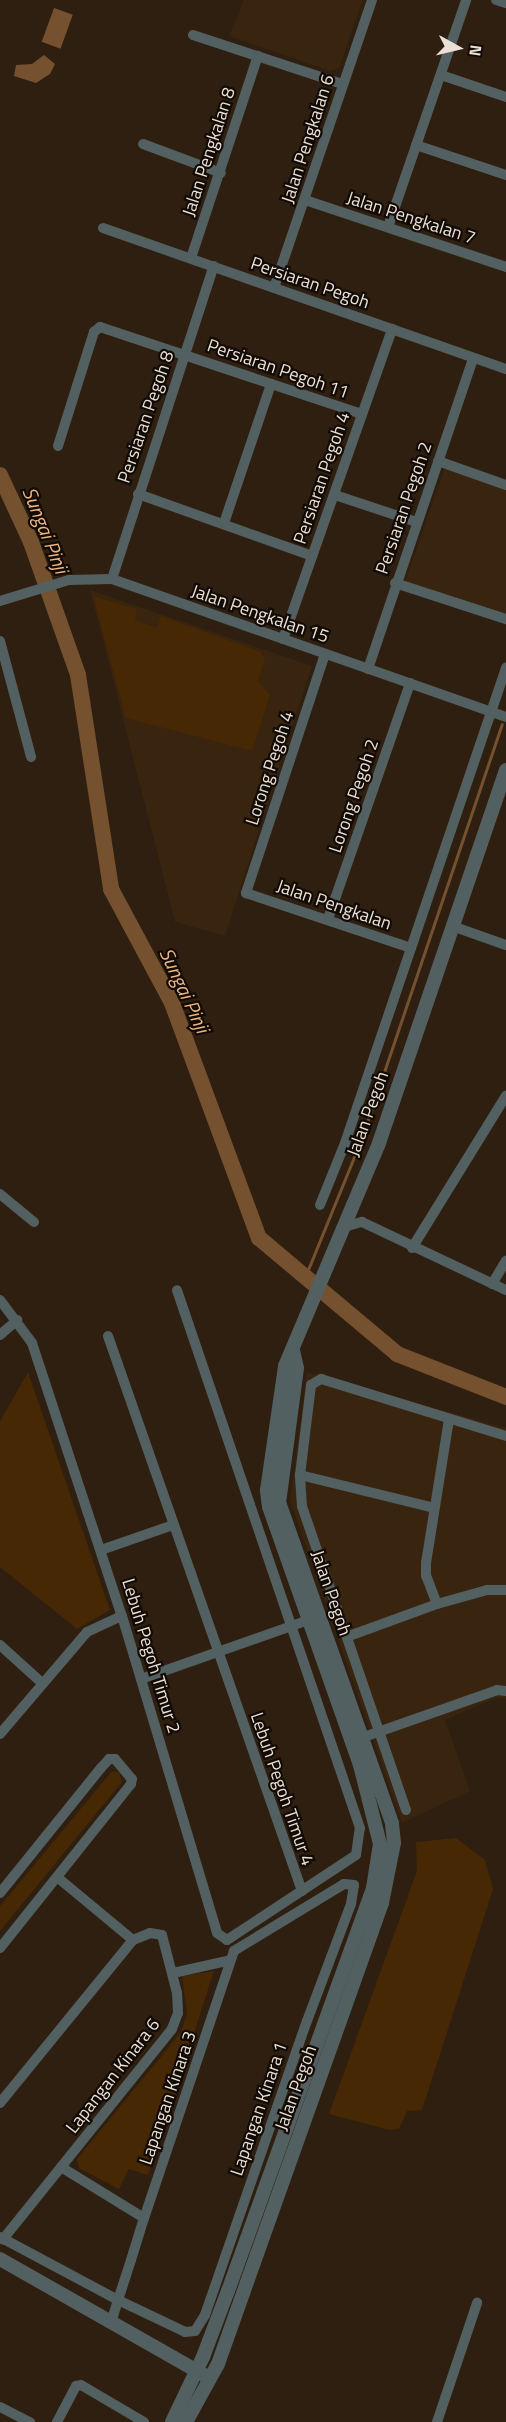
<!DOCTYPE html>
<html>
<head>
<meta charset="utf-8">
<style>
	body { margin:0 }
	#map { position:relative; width:506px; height:2422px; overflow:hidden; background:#2f1f10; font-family:"Titillium Web",sans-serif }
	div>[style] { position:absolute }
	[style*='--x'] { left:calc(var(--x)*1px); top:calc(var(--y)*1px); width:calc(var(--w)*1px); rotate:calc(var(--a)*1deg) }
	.built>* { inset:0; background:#38240f }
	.green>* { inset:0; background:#462805 }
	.water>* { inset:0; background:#75512f; transform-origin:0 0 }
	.stream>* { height:3px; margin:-1.5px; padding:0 1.5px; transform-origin:1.5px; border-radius:1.5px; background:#75512f }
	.river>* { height:16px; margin:-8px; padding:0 8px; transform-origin:8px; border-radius:8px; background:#75512f }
	.minor>* { height:10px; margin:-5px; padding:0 5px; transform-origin:5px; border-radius:5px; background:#536061 }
	.tertiary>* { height:14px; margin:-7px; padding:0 7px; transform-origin:7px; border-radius:7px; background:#536061 }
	span { translate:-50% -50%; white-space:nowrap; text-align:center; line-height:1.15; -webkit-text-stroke:4.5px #120b05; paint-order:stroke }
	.street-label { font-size:18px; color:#ebe0d6 }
	.water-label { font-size:20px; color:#f1b67f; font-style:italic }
	.north { position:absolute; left:428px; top:18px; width:60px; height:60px; -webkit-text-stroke:4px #120b05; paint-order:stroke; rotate:98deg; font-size:16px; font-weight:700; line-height:24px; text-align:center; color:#ebe0d6 }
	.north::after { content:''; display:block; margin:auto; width:21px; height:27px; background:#ebe0d6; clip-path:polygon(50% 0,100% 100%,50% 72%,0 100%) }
</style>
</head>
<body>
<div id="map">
	<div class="built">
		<div style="clip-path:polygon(244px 0,363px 0,339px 68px,330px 71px,229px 36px)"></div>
		<div style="clip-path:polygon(445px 467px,506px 489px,506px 615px,405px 582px)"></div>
		<div style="clip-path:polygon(90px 590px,312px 666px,225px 936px,175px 922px)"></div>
		<div style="clip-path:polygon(307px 1372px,506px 1428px,506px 1699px,496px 1698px,445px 1720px,470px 1791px,402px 1823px,290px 1501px)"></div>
	</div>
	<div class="green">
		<div style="clip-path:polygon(93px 596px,137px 609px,135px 620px,157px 628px,161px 616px,261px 652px,265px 659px,258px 681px,270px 695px,252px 751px,126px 718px)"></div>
		<div style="clip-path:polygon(28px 1372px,110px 1610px,77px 1629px,0 1567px,0 1421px)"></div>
		<div style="clip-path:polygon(112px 1771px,119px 1772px,122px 1782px,0 1931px,0 1906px)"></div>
		<div style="clip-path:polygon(456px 1838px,485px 1860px,493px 1889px,422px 2110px,407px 2111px,399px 2129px,389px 2130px,329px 2114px,417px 1871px,416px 1842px)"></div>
		<div style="clip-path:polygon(214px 1971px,148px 2175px,129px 2169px,119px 2189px,79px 2168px,77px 2159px,181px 2032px,187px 2014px,182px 1976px)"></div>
	</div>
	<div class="water">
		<div style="left:54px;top:8px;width:20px;height:36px;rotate:20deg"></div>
		<div style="clip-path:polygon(44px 55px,55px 64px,50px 74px,36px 83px,14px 76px,16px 65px,32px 64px)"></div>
	</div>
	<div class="stream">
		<div style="--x:305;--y:1277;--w:148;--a:-67.8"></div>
		<div style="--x:361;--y:1140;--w:439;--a:-71.3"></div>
	</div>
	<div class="river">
		<div style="--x:0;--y:475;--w:74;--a:65.2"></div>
		<div style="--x:31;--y:542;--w:141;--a:70.5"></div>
		<div style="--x:78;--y:675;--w:217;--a:81.2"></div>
		<div style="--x:111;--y:889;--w:129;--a:61.8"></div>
		<div style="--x:172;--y:1003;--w:251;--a:69.7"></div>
		<div style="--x:259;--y:1238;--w:180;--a:40"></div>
		<div style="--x:397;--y:1354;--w:117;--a:21.5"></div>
	</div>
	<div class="minor">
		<div style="--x:496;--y:0;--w:10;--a:17"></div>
		<div style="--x:193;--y:35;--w:157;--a:18.2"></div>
		<div style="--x:441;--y:75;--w:69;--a:18.7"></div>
		<div style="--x:143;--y:144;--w:83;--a:20.4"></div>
		<div style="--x:416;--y:145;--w:95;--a:18.4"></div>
		<div style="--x:305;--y:200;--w:212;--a:18.4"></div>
		<div style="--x:388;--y:227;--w:240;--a:-71"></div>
		<div style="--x:103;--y:228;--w:427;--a:19.3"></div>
		<div style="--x:191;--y:258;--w:213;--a:-71.7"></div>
		<div style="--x:274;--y:288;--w:304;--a:-71.2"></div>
		<div style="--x:58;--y:446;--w:120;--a:-72.5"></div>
		<div style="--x:94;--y:332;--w:8;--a:-40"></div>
		<div style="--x:100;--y:327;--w:275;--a:18.4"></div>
		<div style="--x:438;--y:461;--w:72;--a:19.4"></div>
		<div style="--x:138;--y:494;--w:185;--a:19.6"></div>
		<div style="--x:335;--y:495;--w:85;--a:18.4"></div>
		<div style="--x:224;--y:523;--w:147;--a:-71.3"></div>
		<div style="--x:112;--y:579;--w:329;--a:-72"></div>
		<div style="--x:395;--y:583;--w:117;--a:18"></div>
		<div style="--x:0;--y:601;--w:72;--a:-16.9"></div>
		<div style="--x:69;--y:580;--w:43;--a:-1.3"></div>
		<div style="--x:112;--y:579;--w:417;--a:19.3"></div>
		<div style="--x:283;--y:639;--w:329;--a:-70.6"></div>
		<div style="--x:0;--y:641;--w:120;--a:75"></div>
		<div style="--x:325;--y:654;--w:252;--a:108.3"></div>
		<div style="--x:246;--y:893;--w:174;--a:18.4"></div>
		<div style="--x:368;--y:669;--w:328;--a:-71.3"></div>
		<div style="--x:328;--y:919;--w:250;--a:-70.8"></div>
		<div style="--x:452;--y:926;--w:57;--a:19.4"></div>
		<div style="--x:0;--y:1194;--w:44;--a:39.5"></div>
		<div style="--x:320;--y:1205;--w:67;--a:-68"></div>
		<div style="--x:345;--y:1143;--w:502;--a:-71.28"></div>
		<div style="--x:344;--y:1227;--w:19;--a:-16"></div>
		<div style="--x:362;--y:1222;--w:159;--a:25.3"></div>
		<div style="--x:412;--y:1248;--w:179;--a:-58.3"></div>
		<div style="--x:492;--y:1284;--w:27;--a:-59"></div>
		<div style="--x:0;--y:1300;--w:54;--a:53.3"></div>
		<div style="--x:32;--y:1343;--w:287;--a:71.8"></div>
		<div style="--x:122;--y:1616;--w:331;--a:73.3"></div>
		<div style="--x:217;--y:1933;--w:12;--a:35"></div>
		<div style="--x:227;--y:1940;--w:154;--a:-33.4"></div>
		<div style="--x:356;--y:1855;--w:27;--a:-82"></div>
		<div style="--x:360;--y:1828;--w:568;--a:-108.79"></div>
		<div style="--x:0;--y:1335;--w:23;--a:-41"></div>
		<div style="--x:108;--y:1336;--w:588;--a:70.73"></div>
		<div style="--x:300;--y:1475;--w:138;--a:13.8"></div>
		<div style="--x:101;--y:1550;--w:76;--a:-19.1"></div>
		<div style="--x:437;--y:1604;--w:30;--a:-111"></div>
		<div style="--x:426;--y:1576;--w:13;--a:-90"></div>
		<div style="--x:426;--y:1563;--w:145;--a:-80.9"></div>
		<div style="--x:349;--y:1636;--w:94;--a:-20"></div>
		<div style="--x:437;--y:1604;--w:52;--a:-15.6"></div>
		<div style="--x:487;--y:1590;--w:19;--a:0"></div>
		<div style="--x:0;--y:1645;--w:57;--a:42.1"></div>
		<div style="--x:141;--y:1679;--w:178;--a:-19.4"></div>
		<div style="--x:0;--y:1734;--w:134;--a:-49.5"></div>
		<div style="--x:87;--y:1632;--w:38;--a:-25"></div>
		<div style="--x:361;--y:1738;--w:144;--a:-19.4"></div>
		<div style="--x:497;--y:1690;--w:9;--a:6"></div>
		<div style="--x:406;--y:1810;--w:321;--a:-108.9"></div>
		<div style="--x:302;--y:1506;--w:31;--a:-94"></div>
		<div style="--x:300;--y:1475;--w:91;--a:-83"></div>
		<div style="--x:311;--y:1385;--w:12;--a:-31"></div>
		<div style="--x:321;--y:1379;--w:194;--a:17.1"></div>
		<div style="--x:57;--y:1877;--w:99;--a:39.7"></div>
		<div style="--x:0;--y:1893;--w:161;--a:-51.1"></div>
		<div style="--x:101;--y:1768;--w:12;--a:-48"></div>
		<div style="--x:109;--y:1759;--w:6;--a:0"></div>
		<div style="--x:115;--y:1759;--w:26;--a:50"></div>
		<div style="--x:132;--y:1779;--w:5;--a:101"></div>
		<div style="--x:131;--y:1784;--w:210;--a:128.6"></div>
		<div style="--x:173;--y:1973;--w:59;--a:-12.6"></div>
		<div style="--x:0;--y:2103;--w:210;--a:-50.8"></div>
		<div style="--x:133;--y:1940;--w:18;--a:-22"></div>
		<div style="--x:150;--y:1933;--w:12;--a:9"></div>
		<div style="--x:162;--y:1935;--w:60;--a:75.5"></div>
		<div style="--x:177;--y:1993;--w:20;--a:87"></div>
		<div style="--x:178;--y:2013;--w:17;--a:111"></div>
		<div style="--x:172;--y:2029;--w:270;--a:128.8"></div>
		<div style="--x:61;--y:2167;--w:97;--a:31.6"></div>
		<div style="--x:0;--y:2237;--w:134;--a:28.1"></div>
		<div style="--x:118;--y:2300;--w:74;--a:25.5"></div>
		<div style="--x:185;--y:2332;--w:10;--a:-6"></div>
		<div style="--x:195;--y:2331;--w:19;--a:-58"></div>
		<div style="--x:205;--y:2315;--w:311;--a:-70.9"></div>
		<div style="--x:307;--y:2021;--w:125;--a:-69.4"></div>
		<div style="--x:351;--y:1904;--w:19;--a:-81"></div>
		<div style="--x:354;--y:1885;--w:10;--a:-174"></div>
		<div style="--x:344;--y:1884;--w:129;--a:148.7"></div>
		<div style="--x:234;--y:1951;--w:282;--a:108.6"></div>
		<div style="--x:144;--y:2218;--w:44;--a:107.2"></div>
		<div style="--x:131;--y:2260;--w:42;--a:108"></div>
		<div style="--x:118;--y:2300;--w:21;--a:107"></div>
		<div style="--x:0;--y:2407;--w:34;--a:27"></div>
		<div style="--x:57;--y:2422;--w:41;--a:-62.2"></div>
		<div style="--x:76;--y:2386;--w:5;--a:-11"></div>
		<div style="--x:81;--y:2385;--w:73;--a:30.4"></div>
		<div style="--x:437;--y:2422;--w:126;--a:-71.4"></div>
	</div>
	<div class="tertiary">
		<div style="--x:0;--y:2259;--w:235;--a:29.6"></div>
		<div style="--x:172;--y:2422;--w:72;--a:-64.5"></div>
		<div style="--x:203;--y:2357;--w:71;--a:-69.3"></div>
		<div style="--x:228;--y:2291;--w:428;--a:-70.2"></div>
		<div style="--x:373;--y:1888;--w:45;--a:-81"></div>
		<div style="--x:380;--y:1844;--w:81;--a:-104.2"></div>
		<div style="--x:360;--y:1765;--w:274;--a:-109.4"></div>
		<div style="--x:269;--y:1507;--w:17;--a:-97"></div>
		<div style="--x:267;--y:1490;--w:125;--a:-81.7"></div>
		<div style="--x:285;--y:1366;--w:242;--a:-67.1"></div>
		<div style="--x:379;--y:1143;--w:394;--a:-71.2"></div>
		<div style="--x:186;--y:2422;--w:66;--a:-61.1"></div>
		<div style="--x:218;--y:2364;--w:117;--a:-70.5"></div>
		<div style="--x:257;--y:2254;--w:373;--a:-70.4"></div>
		<div style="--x:382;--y:1903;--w:61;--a:-78.7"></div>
		<div style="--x:394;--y:1843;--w:20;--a:-96"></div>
		<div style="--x:392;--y:1823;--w:339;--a:-109.4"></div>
		<div style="--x:279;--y:1503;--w:136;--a:-82.4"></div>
		<div style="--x:297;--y:1368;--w:18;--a:-103"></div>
	</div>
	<div class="street-label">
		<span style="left:308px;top:139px;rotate:-72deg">Jalan Pengkalan 6</span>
		<span style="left:209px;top:152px;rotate:-72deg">Jalan Pengkalan 8</span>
		<span style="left:411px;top:218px;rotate:18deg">Jalan Pengkalan 7</span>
		<span style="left:310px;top:283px;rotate:19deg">Persiaran Pegoh</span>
		<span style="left:278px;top:369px;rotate:19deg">Persiaran Pegoh 11</span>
		<span style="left:146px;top:417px;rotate:-71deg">Persiaran Pegoh 8</span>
		<span style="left:322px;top:478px;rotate:-71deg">Persiaran Pegoh 4</span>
		<span style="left:404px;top:508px;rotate:-71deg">Persiaran Pegoh 2</span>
		<span style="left:260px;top:614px;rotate:19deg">Jalan Pengkalan 15</span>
		<span style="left:270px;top:768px;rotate:-72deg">Lorong Pegoh 4</span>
		<span style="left:354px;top:796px;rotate:-71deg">Lorong Pegoh 2</span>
		<span style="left:334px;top:905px;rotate:19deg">Jalan Pengkalan</span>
		<span style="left:368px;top:1114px;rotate:-70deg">Jalan Pegoh</span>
		<span style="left:331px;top:1593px;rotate:71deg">Jalan Pegoh</span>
		<span style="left:151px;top:1656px;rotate:73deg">Lebuh Pegoh Timur 2</span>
		<span style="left:282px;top:1789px;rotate:71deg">Lebuh Pegoh Timur 4</span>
		<span style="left:113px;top:2076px;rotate:-52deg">Lapangan Kinara 6</span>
		<span style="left:296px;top:2088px;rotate:-70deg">Jalan Pegoh</span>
		<span style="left:168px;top:2098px;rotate:-71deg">Lapangan Kinara 3</span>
		<span style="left:259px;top:2109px;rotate:-71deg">Lapangan Kinara 1</span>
	</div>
	<div class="water-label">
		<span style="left:46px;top:530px;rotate:68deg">Sungai Pinji</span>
		<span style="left:185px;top:990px;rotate:65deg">Sungai Pinji</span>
	</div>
	<div class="north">N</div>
</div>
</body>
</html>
